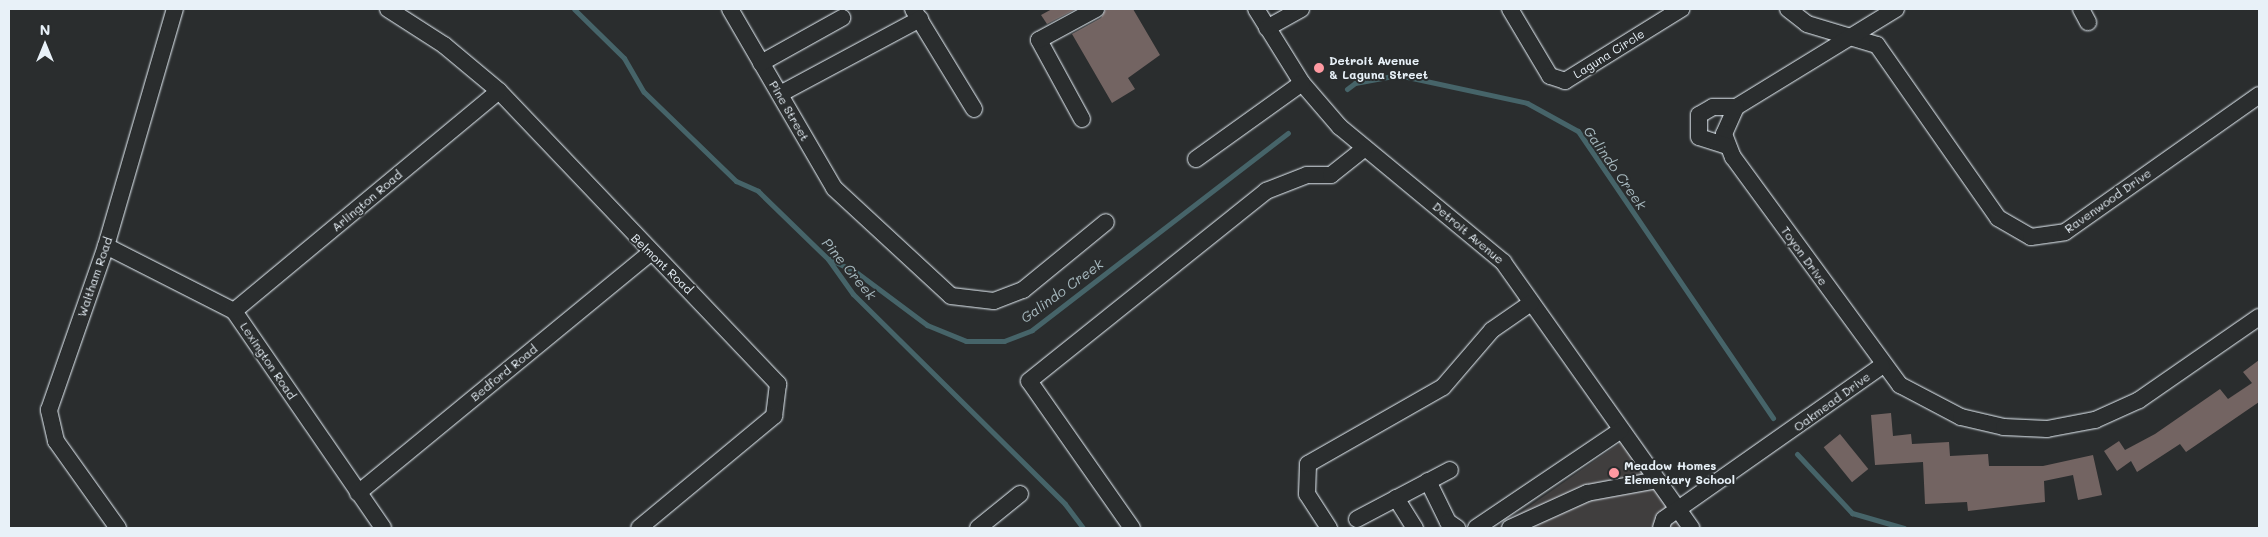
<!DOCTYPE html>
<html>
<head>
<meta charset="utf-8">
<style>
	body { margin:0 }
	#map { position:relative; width:2268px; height:537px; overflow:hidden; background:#2a2d2e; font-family:Mali,sans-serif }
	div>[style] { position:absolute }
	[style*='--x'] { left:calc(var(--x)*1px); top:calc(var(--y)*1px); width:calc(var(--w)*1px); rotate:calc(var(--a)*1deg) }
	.built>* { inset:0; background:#403e3e }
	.stream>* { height:5px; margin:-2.5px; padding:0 2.5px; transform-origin:2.5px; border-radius:2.5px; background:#466469 }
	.building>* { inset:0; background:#736462; transform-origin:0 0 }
	.roads { filter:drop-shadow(0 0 1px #e8f1f8) drop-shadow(0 0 1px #e8f1f8) }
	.minor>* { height:16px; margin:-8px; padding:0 8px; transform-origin:8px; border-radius:8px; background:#2a2d2e }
	.dots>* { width:14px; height:14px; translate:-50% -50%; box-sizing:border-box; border:2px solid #2a2d2e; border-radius:50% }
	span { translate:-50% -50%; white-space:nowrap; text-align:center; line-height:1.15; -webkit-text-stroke:4px #2a2d2e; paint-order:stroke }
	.street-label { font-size:12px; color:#e8f1f8 }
	.poi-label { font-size:12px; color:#e8f1f8; font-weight:700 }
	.left { translate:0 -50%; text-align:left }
	.water-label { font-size:14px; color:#a7b9bf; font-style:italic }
	.frame { position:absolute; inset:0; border:10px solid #e8f1f8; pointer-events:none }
	.north { position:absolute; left:20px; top:20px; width:50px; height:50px; -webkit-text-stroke:4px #2a2d2e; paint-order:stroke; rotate:0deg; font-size:14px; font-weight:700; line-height:20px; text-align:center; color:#e8f1f8 }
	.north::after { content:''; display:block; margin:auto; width:18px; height:22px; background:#e8f1f8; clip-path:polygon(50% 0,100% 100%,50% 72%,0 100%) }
</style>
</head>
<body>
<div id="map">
	<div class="built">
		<div style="clip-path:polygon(1626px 439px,1691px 528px,1498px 528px)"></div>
	</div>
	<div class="stream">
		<div style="--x:574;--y:9;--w:70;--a:44.4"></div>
		<div style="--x:624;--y:58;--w:39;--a:60"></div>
		<div style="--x:644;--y:92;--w:128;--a:44.1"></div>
		<div style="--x:736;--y:181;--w:24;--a:24"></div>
		<div style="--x:758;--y:191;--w:98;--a:44.2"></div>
		<div style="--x:828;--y:259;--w:43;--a:54.5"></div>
		<div style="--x:853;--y:294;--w:298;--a:44.7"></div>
		<div style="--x:1065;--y:504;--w:30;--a:53"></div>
		<div style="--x:1347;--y:89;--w:10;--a:-37"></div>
		<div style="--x:1355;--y:83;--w:44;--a:-10.5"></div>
		<div style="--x:1398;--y:75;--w:132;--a:12.2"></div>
		<div style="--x:1527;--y:103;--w:58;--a:28.8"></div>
		<div style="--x:1578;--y:131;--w:347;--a:55.8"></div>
		<div style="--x:830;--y:259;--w:29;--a:27"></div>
		<div style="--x:856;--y:272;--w:89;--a:36.7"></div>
		<div style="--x:927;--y:325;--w:42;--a:22.3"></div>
		<div style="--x:966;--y:341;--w:38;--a:0"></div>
		<div style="--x:1004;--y:341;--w:30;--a:-21"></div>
		<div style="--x:1032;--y:330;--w:323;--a:-37.6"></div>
		<div style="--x:1797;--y:454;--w:81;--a:47"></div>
		<div style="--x:1852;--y:513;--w:54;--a:16.1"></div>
	</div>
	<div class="building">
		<div style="clip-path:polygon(1052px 9px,1076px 9px,1047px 24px,1041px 15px)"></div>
		<div style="clip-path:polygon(1106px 9px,1133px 9px,1160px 55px,1128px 78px,1135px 89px,1112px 103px,1072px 34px,1101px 18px)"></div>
		<div style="clip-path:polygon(2259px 360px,2259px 402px,2186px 452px,2180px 444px,2137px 472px,2131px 461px,2117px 471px,2104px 451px,2119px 441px,2125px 450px,2155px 434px,2220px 389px,2228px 399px,2252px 383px,2243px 372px)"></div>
		<div style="clip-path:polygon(1891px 413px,1893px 436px,1911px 434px,1912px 444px,1949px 442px,1950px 456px,1988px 454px,1989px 466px,2043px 466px,2093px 455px,2102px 495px,2078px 500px,2073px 475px,2044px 481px,2045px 502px,1968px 511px,1967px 502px,1925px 504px,1923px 462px,1875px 465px,1871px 415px)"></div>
		<div style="left:1840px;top:434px;width:45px;height:21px;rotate:51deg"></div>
	</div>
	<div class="roads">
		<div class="minor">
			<div style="--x:388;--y:9;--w:67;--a:32.7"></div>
			<div style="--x:444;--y:45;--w:72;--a:39.9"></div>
			<div style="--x:499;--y:91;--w:405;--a:46.4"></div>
			<div style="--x:778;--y:384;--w:32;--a:97"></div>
			<div style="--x:774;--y:416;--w:175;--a:140.3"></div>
			<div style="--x:730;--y:9;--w:207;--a:59.8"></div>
			<div style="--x:834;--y:188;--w:159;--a:42.7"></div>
			<div style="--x:951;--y:296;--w:43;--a:6.6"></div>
			<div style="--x:994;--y:301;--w:31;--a:-21"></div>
			<div style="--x:1023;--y:290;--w:107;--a:-39.3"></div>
			<div style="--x:913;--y:9;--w:117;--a:58.6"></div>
			<div style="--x:1256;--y:9;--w:87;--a:58.1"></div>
			<div style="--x:1302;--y:83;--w:58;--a:49.2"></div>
			<div style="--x:1340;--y:127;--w:212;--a:39.6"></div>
			<div style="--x:1503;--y:262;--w:326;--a:54.7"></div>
			<div style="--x:1510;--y:9;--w:78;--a:59.2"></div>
			<div style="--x:1550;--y:76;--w:16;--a:18"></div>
			<div style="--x:1565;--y:81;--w:137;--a:-31.8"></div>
			<div style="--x:1788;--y:9;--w:24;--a:38"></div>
			<div style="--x:1807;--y:24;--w:73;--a:16.7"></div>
			<div style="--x:1877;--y:45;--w:211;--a:55"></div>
			<div style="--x:1998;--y:218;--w:38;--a:30"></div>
			<div style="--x:2031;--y:237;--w:34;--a:-8"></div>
			<div style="--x:2065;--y:232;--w:237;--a:-35.2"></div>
			<div style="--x:1896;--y:9;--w:188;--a:148.5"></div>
			<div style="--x:1736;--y:107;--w:30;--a:114"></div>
			<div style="--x:1724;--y:134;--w:25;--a:69"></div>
			<div style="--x:1733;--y:157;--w:283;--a:53.8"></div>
			<div style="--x:1900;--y:385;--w:69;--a:27.7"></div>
			<div style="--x:1961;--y:417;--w:44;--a:13.1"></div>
			<div style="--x:2004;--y:427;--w:43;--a:2.7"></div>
			<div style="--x:2047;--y:429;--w:49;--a:-10.6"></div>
			<div style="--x:2095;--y:420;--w:48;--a:-24.4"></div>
			<div style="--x:2139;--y:400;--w:146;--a:-34.7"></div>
			<div style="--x:2081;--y:9;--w:15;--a:62"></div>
			<div style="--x:1267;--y:28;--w:39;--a:-29"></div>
			<div style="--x:761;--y:63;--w:93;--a:-29.1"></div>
			<div style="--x:780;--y:94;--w:159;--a:-28.2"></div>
			<div style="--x:1082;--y:119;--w:90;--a:-118.6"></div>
			<div style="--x:1039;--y:40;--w:65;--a:-28.5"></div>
			<div style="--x:1727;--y:146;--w:29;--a:-162"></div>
			<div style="--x:1699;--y:137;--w:22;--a:-90"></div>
			<div style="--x:1699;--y:115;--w:16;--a:-30"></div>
			<div style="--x:1713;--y:107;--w:23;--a:0"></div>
			<div style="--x:1196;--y:159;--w:130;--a:-35.6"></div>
			<div style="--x:106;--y:246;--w:144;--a:26.9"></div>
			<div style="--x:234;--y:311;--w:263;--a:55.5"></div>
			<div style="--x:234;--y:311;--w:344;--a:-39.7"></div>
			<div style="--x:1428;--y:481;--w:46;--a:64"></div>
			<div style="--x:1448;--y:522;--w:11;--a:34"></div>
			<div style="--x:358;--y:493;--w:377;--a:-39.4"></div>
			<div style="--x:1396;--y:498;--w:36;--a:58"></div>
			<div style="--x:1357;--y:519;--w:105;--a:-27.8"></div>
			<div style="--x:118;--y:528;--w:107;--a:-125.5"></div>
			<div style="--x:56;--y:441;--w:32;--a:-103"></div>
			<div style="--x:49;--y:410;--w:174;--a:-70.8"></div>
			<div style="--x:106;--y:246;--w:247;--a:-73.8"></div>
			<div style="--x:978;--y:528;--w:54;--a:-39"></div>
			<div style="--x:1132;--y:528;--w:179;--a:-125"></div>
			<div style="--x:1029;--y:381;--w:304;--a:-38.7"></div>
			<div style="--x:1266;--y:191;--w:44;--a:-21.3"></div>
			<div style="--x:1307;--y:175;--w:24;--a:0"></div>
			<div style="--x:1331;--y:175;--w:43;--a:-38.5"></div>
			<div style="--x:1329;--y:528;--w:40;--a:-122.9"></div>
			<div style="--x:1307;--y:494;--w:30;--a:-88"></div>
			<div style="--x:1308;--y:464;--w:155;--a:-29.7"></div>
			<div style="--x:1443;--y:387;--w:75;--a:-49.3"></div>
			<div style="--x:1492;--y:330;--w:47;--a:-34.7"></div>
			<div style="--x:1476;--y:528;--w:174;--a:-34"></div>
			<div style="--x:1510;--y:528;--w:85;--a:-24.4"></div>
			<div style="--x:1587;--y:493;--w:71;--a:-10.5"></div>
			<div style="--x:1661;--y:528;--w:9;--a:-72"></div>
			<div style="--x:1664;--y:519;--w:266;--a:-35.1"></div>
		</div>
	</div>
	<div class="dots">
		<div style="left:1319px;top:68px;background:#ff9aa2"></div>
		<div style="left:1614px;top:473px;background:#ff9aa2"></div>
	</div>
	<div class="street-label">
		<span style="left:1609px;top:54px;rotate:-32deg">Laguna Circle</span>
		<span style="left:789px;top:111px;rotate:60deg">Pine Street</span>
		<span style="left:367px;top:201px;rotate:-40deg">Arlington Road</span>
		<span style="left:2108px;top:201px;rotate:-35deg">Ravenwood Drive</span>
		<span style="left:1468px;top:233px;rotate:40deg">Detroit Avenue</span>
		<span style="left:1804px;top:256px;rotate:54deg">Toyon Drive</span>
		<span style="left:662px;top:264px;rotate:44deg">Belmont Road</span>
		<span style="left:95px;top:277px;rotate:-71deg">Waltham Road</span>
		<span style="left:268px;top:361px;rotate:56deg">Lexington Road</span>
		<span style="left:504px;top:373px;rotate:-39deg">Bedford Road</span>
		<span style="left:1832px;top:402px;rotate:-36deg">Oakmead Drive</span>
	</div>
	<div class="poi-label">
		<span class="left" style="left:1329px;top:68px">Detroit Avenue<br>&amp; Laguna Street</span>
		<span class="left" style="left:1624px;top:473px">Meadow Homes<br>Elementary School</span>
	</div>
	<div class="water-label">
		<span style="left:1615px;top:168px;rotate:55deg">Galindo Creek</span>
		<span style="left:849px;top:269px;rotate:50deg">Pine Creek</span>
		<span style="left:1062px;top:291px;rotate:-36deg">Galindo Creek</span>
	</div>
	<div class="frame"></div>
	<div class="north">N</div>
</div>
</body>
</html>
